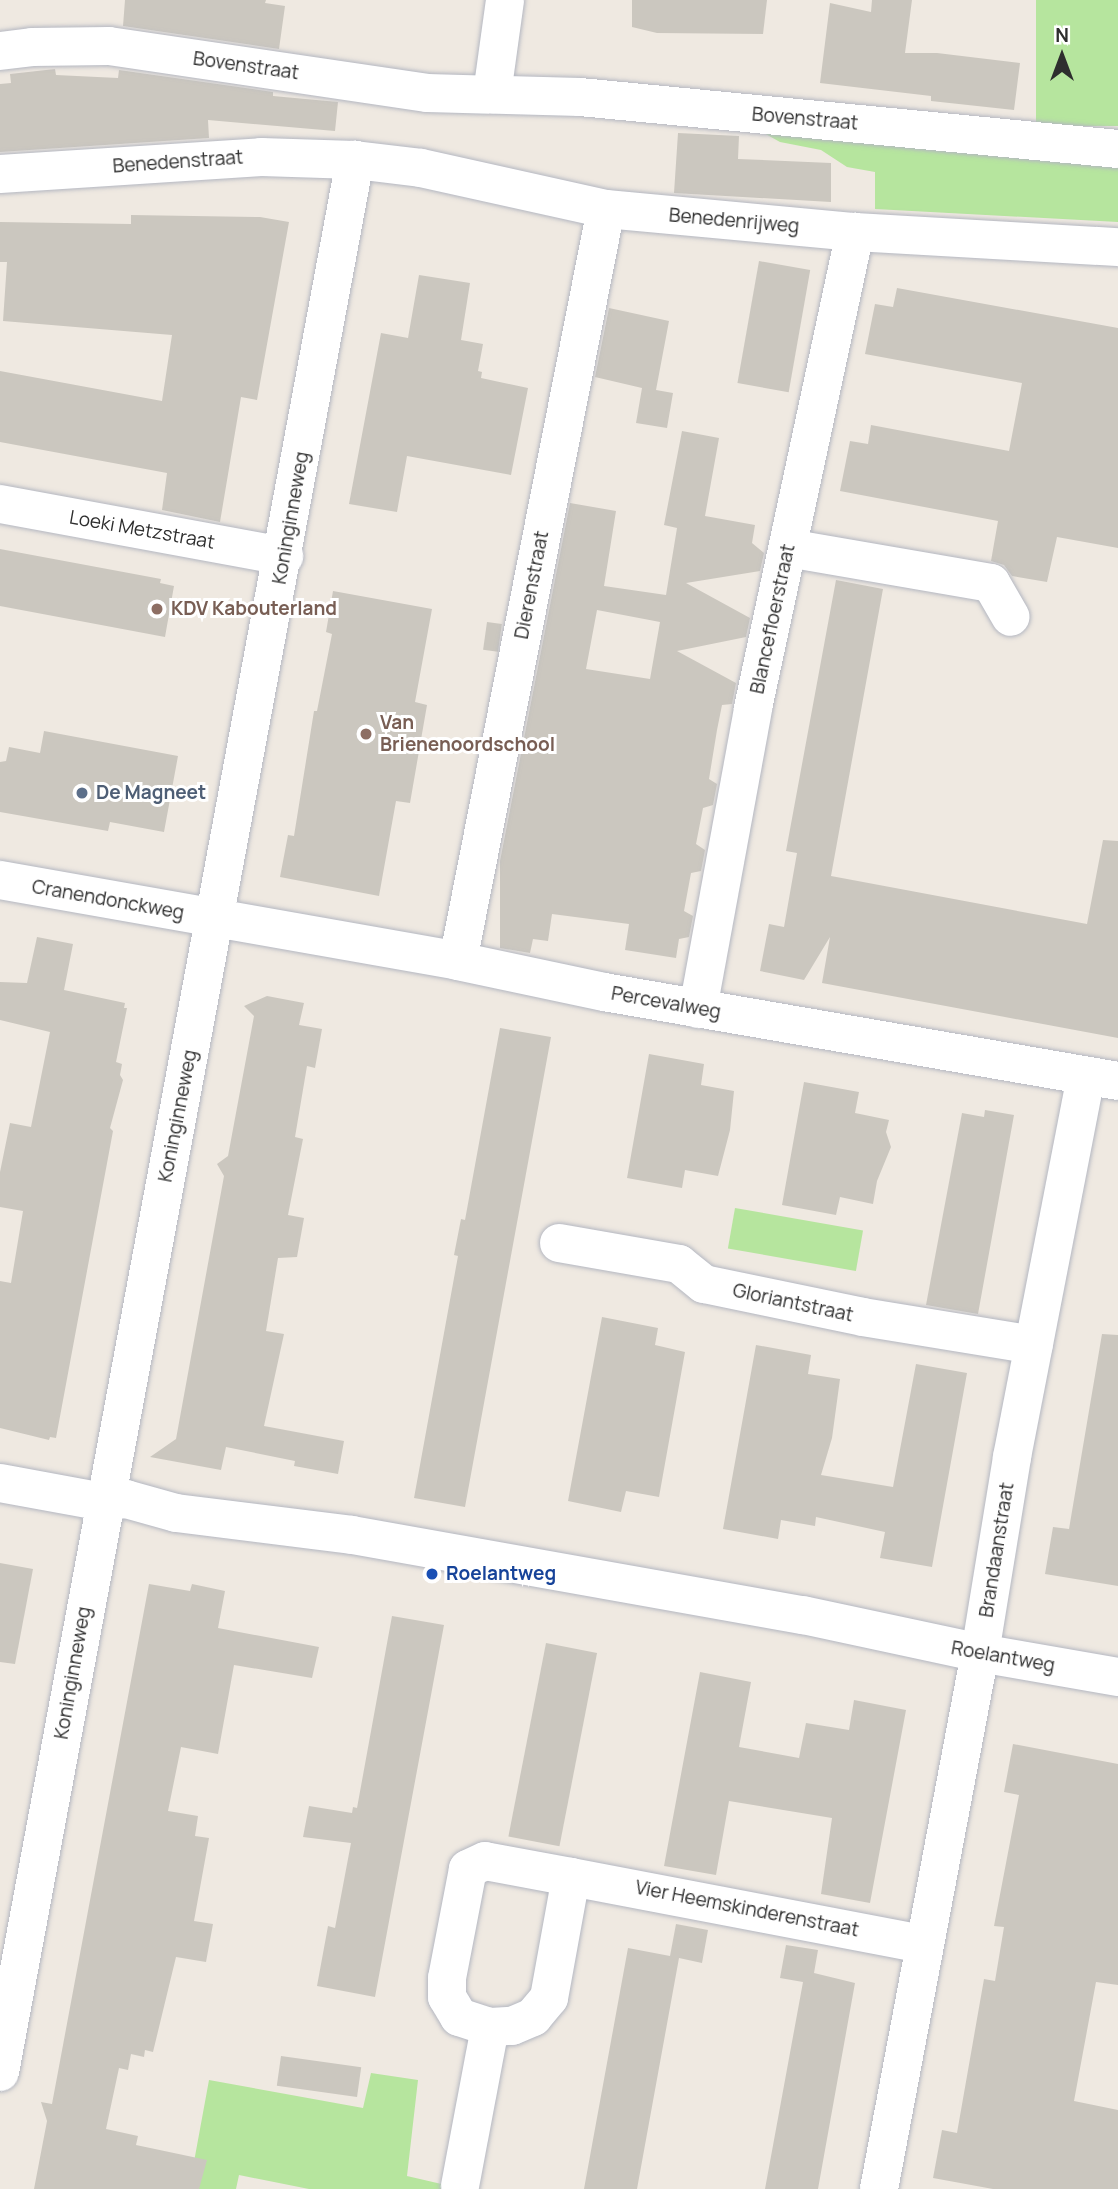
<!DOCTYPE html>
<html>
<head>
<meta charset="utf-8">
<style>
	body { margin:0 }
	#map { position:relative; width:1118px; height:2189px; overflow:hidden; background:#efe9e1; font-family:Manrope,sans-serif }
	div>[style] { position:absolute }
	[style*='--x'] { left:calc(var(--x)*1px); top:calc(var(--y)*1px); width:calc(var(--w)*1px); rotate:calc(var(--a)*1deg) }
	.green>* { inset:0; background:#b6e59e; transform-origin:0 0 }
	.building>* { inset:0; background:#cbc7bf; transform-origin:0 0 }
	.roads { filter:drop-shadow(0 0 2px #b4b7c1) drop-shadow(0 0 2px #b4b7c1) }
	.minor>* { height:38px; margin:-19px; padding:0 19px; transform-origin:19px; border-radius:19px; background:#fff }
	.dots>* { width:19px; height:19px; translate:-50% -50%; box-sizing:border-box; border:4px solid #fff; border-radius:50% }
	span { translate:-50% -50%; white-space:nowrap; text-align:center; line-height:1.15; -webkit-text-stroke:6px #fff; paint-order:stroke }
	.street-label { font-size:19px; color:#2e2e2e }
	.education-label { font-size:19px; color:#785e54; font-weight:700 }
	.left { translate:0 -50%; text-align:left }
	.service-label { font-size:19px; color:#4e5e75; font-weight:700 }
	.transit-label { font-size:19px; color:#164399; font-weight:700 }
	.north { position:absolute; left:1027px; top:21px; width:70px; height:70px; -webkit-text-stroke:5px #fff; paint-order:stroke; rotate:0deg; font-size:19px; font-weight:700; line-height:28px; text-align:center; color:#2e2e2e }
	.north::after { content:''; display:block; margin:auto; width:24px; height:32px; background:#2e2e2e; clip-path:polygon(50% 0,100% 100%,50% 72%,0 100%) }
</style>
</head>
<body>
<div id="map">
	<div class="green">
		<div style="left:1036px;top:0;width:82px;height:126px"></div>
		<div style="clip-path:polygon(746px 123px,1118px 159px,1118px 222px,875px 209px,875px 172px,847px 167px,821px 150px,780px 142px)"></div>
		<div style="left:735px;top:1208px;width:130px;height:41px;rotate:10deg"></div>
		<div style="clip-path:polygon(371px 2073px,418px 2080px,407px 2176px,463px 2189px,309px 2189px,239px 2175px,236px 2189px,189px 2189px,209px 2080px,363px 2108px)"></div>
	</div>
	<div class="building">
		<div style="clip-path:polygon(125px 0,266px 0,265px 3px,285px 6px,279px 49px,123px 26px)"></div>
		<div style="clip-path:polygon(632px 0,767px 0,763px 34px,657px 33px,632px 27px)"></div>
		<div style="clip-path:polygon(872px 0,912px 0,905px 53px,937px 53px,1020px 63px,1014px 110px,931px 101px,931px 96px,820px 83px,830px 3px,871px 12px)"></div>
		<div style="clip-path:polygon(55px 69px,56px 75px,118px 78px,119px 70px,273px 92px,273px 96px,338px 102px,335px 131px,208px 120px,209px 138px,0 152px,0 84px,11px 83px,10px 74px)"></div>
		<div style="clip-path:polygon(678px 133px,739px 136px,738px 159px,831px 163px,831px 202px,674px 193px)"></div>
		<div style="clip-path:polygon(131px 215px,260px 217px,289px 222px,257px 400px,241px 397px,220px 522px,162px 510px,167px 473px,0 442px,0 371px,162px 401px,172px 335px,3px 321px,7px 262px,0 262px,0 222px,131px 224px)"></div>
		<div style="left:759px;top:261px;width:52px;height:124px;rotate:10deg"></div>
		<div style="clip-path:polygon(419px 275px,470px 283px,461px 340px,483px 344px,478px 371px,482px 372px,481px 378px,528px 388px,511px 475px,407px 456px,397px 512px,349px 504px,381px 333px,408px 338px)"></div>
		<div style="clip-path:polygon(897px 288px,1118px 328px,1118px 548px,1057px 537px,1047px 582px,1012px 576px,1004px 565px,991px 561px,998px 521px,840px 491px,850px 441px,868px 444px,871px 425px,1009px 451px,1022px 383px,865px 354px,875px 304px,893px 307px)"></div>
		<div style="clip-path:polygon(609px 308px,669px 321px,656px 390px,673px 393px,667px 428px,636px 423px,642px 388px,595px 377px)"></div>
		<div style="clip-path:polygon(evenodd,682px 431px,719px 438px,705px 516px,755px 525px,752px 543px,764px 553px,760px 571px,686px 583px,750px 618px,746px 637px,677px 651px,736px 683px,732px 704px,722px 705px,717px 730px,709px 779px,717px 784px,713px 805px,703px 808px,696px 844px,705px 850px,701px 871px,691px 873px,684px 911px,693px 916px,689px 937px,679px 939px,676px 958px,625px 950px,629px 924px,552px 914px,548px 941px,533px 939px,530px 953px,500px 948px,500px 861px,570px 503px,616px 511px,604px 586px,666px 595px,677px 528px,664px 525px,682px 431px,597px 610px,660px 622px,650px 679px,586px 669px,597px 610px)"></div>
		<div style="clip-path:polygon(0 549px,161px 579px,160px 583px,174px 586px,165px 637px,0 606px)"></div>
		<div style="clip-path:polygon(836px 580px,883px 589px,831px 876px,1087px 924px,1103px 840px,1118px 841px,1118px 1038px,822px 983px,830px 937px,804px 980px,760px 971px,769px 924px,784px 927px,797px 853px,786px 851px)"></div>
		<div style="clip-path:polygon(333px 591px,432px 609px,415px 702px,427px 705px,410px 803px,396px 801px,379px 896px,280px 877px,288px 835px,294px 836px,314px 711px,317px 711px,332px 634px,326px 632px)"></div>
		<div style="left:487px;top:622px;width:15px;height:28px;rotate:8deg"></div>
		<div style="clip-path:polygon(44px 731px,178px 756px,164px 832px,110px 822px,108px 831px,0 812px,0 762px,6px 761px,9px 747px,40px 753px)"></div>
		<div style="clip-path:polygon(37px 937px,73px 944px,64px 990px,125px 1003px,124px 1008px,127px 1008px,116px 1062px,122px 1064px,120px 1075px,123px 1080px,110px 1128px,113px 1131px,56px 1438px,50px 1437px,49px 1440px,0 1428px,0 1281px,11px 1283px,23px 1211px,0 1207px,0 1172px,10px 1123px,31px 1127px,50px 1032px,0 1020px,0 982px,27px 983px)"></div>
		<div style="clip-path:polygon(267px 996px,304px 1003px,299px 1025px,322px 1029px,315px 1068px,307px 1066px,295px 1137px,303px 1139px,288px 1215px,304px 1218px,297px 1257px,278px 1258px,266px 1331px,284px 1334px,264px 1426px,344px 1441px,338px 1474px,294px 1466px,295px 1461px,226px 1447px,221px 1470px,150px 1457px,176px 1439px,224px 1176px,217px 1164px,228px 1156px,254px 1016px,244px 1006px)"></div>
		<div style="clip-path:polygon(500px 1028px,551px 1037px,465px 1507px,414px 1498px,458px 1256px,454px 1255px,461px 1219px,465px 1220px)"></div>
		<div style="clip-path:polygon(649px 1054px,704px 1064px,701px 1085px,734px 1091px,730px 1130px,718px 1176px,685px 1170px,682px 1188px,627px 1178px)"></div>
		<div style="clip-path:polygon(804px 1082px,859px 1092px,855px 1113px,889px 1120px,886px 1132px,891px 1147px,877px 1181px,873px 1204px,840px 1197px,836px 1215px,782px 1205px)"></div>
		<div style="clip-path:polygon(985px 1110px,1014px 1115px,978px 1314px,926px 1305px,962px 1113px,984px 1117px)"></div>
		<div style="clip-path:polygon(602px 1317px,658px 1328px,655px 1345px,685px 1352px,659px 1497px,626px 1491px,621px 1512px,568px 1501px)"></div>
		<div style="clip-path:polygon(1102px 1334px,1118px 1335px,1118px 1586px,1045px 1574px,1053px 1527px,1069px 1529px)"></div>
		<div style="clip-path:polygon(756px 1345px,811px 1355px,808px 1374px,840px 1379px,832px 1438px,821px 1475px,893px 1487px,916px 1364px,967px 1373px,932px 1567px,880px 1558px,885px 1532px,816px 1517px,815px 1526px,781px 1520px,778px 1539px,723px 1529px)"></div>
		<div style="clip-path:polygon(0 1563px,33px 1569px,15px 1664px,0 1662px)"></div>
		<div style="clip-path:polygon(149px 1584px,190px 1591px,192px 1584px,225px 1591px,218px 1628px,319px 1647px,312px 1678px,234px 1665px,218px 1754px,181px 1747px,168px 1811px,198px 1816px,195px 1836px,209px 1838px,194px 1921px,213px 1924px,206px 1962px,176px 1957px,153px 2052px,145px 2050px,144px 2057px,131px 2054px,128px 2070px,119px 2068px,106px 2129px,138px 2136px,136px 2145px,207px 2160px,199px 2189px,34px 2189px,47px 2121px,41px 2102px,52px 2104px)"></div>
		<div style="clip-path:polygon(392px 1616px,444px 1625px,375px 1997px,317px 1986px,328px 1926px,335px 1928px,351px 1843px,303px 1837px,309px 1806px,352px 1813px,353px 1807px,357px 1808px)"></div>
		<div style="left:546px;top:1643px;width:52px;height:197px;rotate:11deg"></div>
		<div style="clip-path:polygon(700px 1672px,751px 1682px,739px 1747px,799px 1758px,806px 1723px,849px 1730px,854px 1700px,906px 1710px,870px 1903px,821px 1894px,832px 1818px,729px 1801px,716px 1875px,664px 1866px)"></div>
		<div style="clip-path:polygon(1013px 1744px,1118px 1764px,1118px 1985px,1096px 1982px,1074px 2101px,1118px 2110px,1118px 2189px,993px 2189px,933px 2178px,942px 2130px,957px 2133px,984px 1979px,995px 1981px,1004px 1927px,994px 1926px,1019px 1795px,1004px 1792px)"></div>
		<div style="clip-path:polygon(676px 1924px,708px 1930px,702px 1963px,679px 1958px,637px 2189px,584px 2189px,628px 1948px,670px 1956px)"></div>
		<div style="clip-path:polygon(786px 1945px,818px 1950px,814px 1973px,855px 1983px,818px 2189px,765px 2189px,803px 1982px,780px 1978px)"></div>
		<div style="left:281px;top:2056px;width:81px;height:30px;rotate:8deg"></div>
	</div>
	<div class="roads">
		<div class="minor">
			<div style="--x:0;--y:51;--w:32;--a:-7"></div>
			<div style="--x:32;--y:47;--w:77;--a:-0.7"></div>
			<div style="--x:109;--y:46;--w:321;--a:8.4"></div>
			<div style="--x:427;--y:93;--w:153;--a:1.5"></div>
			<div style="--x:580;--y:97;--w:541;--a:5.52"></div>
			<div style="--x:492;--y:94;--w:95;--a:-82.1"></div>
			<div style="--x:0;--y:174;--w:262;--a:-3.7"></div>
			<div style="--x:261;--y:157;--w:94;--a:1.8"></div>
			<div style="--x:355;--y:160;--w:66;--a:6.9"></div>
			<div style="--x:421;--y:168;--w:189;--a:12.5"></div>
			<div style="--x:606;--y:209;--w:250;--a:5.3"></div>
			<div style="--x:855;--y:232;--w:263;--a:3.3"></div>
			<div style="--x:0;--y:504;--w:289;--a:10.4"></div>
			<div style="--x:788;--y:548;--w:206;--a:9.8"></div>
			<div style="--x:991;--y:583;--w:39;--a:60"></div>
			<div style="--x:0;--y:880;--w:465;--a:10"></div>
			<div style="--x:458;--y:961;--w:149;--a:12"></div>
			<div style="--x:604;--y:992;--w:522;--a:9.82"></div>
			<div style="--x:458;--y:961;--w:766;--a:-78.87"></div>
			<div style="--x:698;--y:1009;--w:306;--a:-79.6"></div>
			<div style="--x:753;--y:708;--w:487;--a:-77.9"></div>
			<div style="--x:559;--y:1243;--w:122;--a:9.9"></div>
			<div style="--x:679;--y:1264;--w:32;--a:39"></div>
			<div style="--x:704;--y:1284;--w:162;--a:11.7"></div>
			<div style="--x:863;--y:1317;--w:173;--a:9.3"></div>
			<div style="--x:0;--y:1483;--w:106;--a:10.4"></div>
			<div style="--x:104;--y:1502;--w:22;--a:-8"></div>
			<div style="--x:126;--y:1499;--w:52;--a:15.6"></div>
			<div style="--x:176;--y:1513;--w:177;--a:7.1"></div>
			<div style="--x:352;--y:1535;--w:458;--a:10.1"></div>
			<div style="--x:803;--y:1615;--w:181;--a:12.1"></div>
			<div style="--x:980;--y:1653;--w:140;--a:9.9"></div>
			<div style="--x:571;--y:1877;--w:87;--a:-169.5"></div>
			<div style="--x:485;--y:1861;--w:19;--a:155"></div>
			<div style="--x:468;--y:1869;--w:111;--a:100.9"></div>
			<div style="--x:447;--y:1978;--w:19;--a:90"></div>
			<div style="--x:447;--y:1997;--w:23;--a:59"></div>
			<div style="--x:459;--y:2017;--w:33;--a:18"></div>
			<div style="--x:490;--y:2027;--w:22;--a:-3"></div>
			<div style="--x:512;--y:2026;--w:23;--a:-23"></div>
			<div style="--x:533;--y:2017;--w:25;--a:-50"></div>
			<div style="--x:549;--y:1998;--w:123;--a:-79.7"></div>
			<div style="--x:571;--y:1877;--w:358;--a:10.8"></div>
			<div style="--x:0;--y:2072;--w:1945;--a:-79.48"></div>
			<div style="--x:460;--y:2186;--w:162;--a:-79.3"></div>
			<div style="--x:879;--y:2189;--w:545;--a:-79.33"></div>
			<div style="--x:980;--y:1653;--w:199;--a:-80.7"></div>
			<div style="--x:1012;--y:1457;--w:387;--a:-79"></div>
		</div>
	</div>
	<div class="dots">
		<div style="left:157px;top:609px;background:#8d6e63"></div>
		<div style="left:366px;top:734px;background:#8d6e63"></div>
		<div style="left:82px;top:793px;background:#5c6f8a"></div>
		<div style="left:432px;top:1574px;background:#1a4fb4"></div>
	</div>
	<div class="street-label">
		<span style="left:246px;top:66px;rotate:8deg">Bovenstraat</span>
		<span style="left:805px;top:119px;rotate:5deg">Bovenstraat</span>
		<span style="left:178px;top:162px;rotate:-4deg">Benedenstraat</span>
		<span style="left:734px;top:221px;rotate:5deg">Benedenrijweg</span>
		<span style="left:291px;top:518px;rotate:-80deg">Koninginneweg</span>
		<span style="left:142px;top:530px;rotate:10deg">Loeki Metzstraat</span>
		<span style="left:532px;top:585px;rotate:-79deg">Dierenstraat</span>
		<span style="left:773px;top:619px;rotate:-78deg">Blancefloerstraat</span>
		<span style="left:108px;top:900px;rotate:10deg">Cranendonckweg</span>
		<span style="left:666px;top:1003px;rotate:10deg">Percevalweg</span>
		<span style="left:178px;top:1116px;rotate:-79deg">Koninginneweg</span>
		<span style="left:793px;top:1303px;rotate:12deg">Gloriantstraat</span>
		<span style="left:997px;top:1550px;rotate:-81deg">Brandaanstraat</span>
		<span style="left:1003px;top:1657px;rotate:10deg">Roelantweg</span>
		<span style="left:73px;top:1673px;rotate:-80deg">Koninginneweg</span>
		<span style="left:747px;top:1909px;rotate:11deg">Vier Heemskinderenstraat</span>
	</div>
	<div class="education-label">
		<span class="left" style="left:171px;top:609px">KDV Kabouterland</span>
		<span class="left" style="left:380px;top:734px">Van<br>Brienenoordschool</span>
	</div>
	<div class="service-label">
		<span class="left" style="left:96px;top:793px">De Magneet</span>
	</div>
	<div class="transit-label">
		<span class="left" style="left:446px;top:1574px">Roelantweg</span>
	</div>
	<div class="north">N</div>
</div>
</body>
</html>
